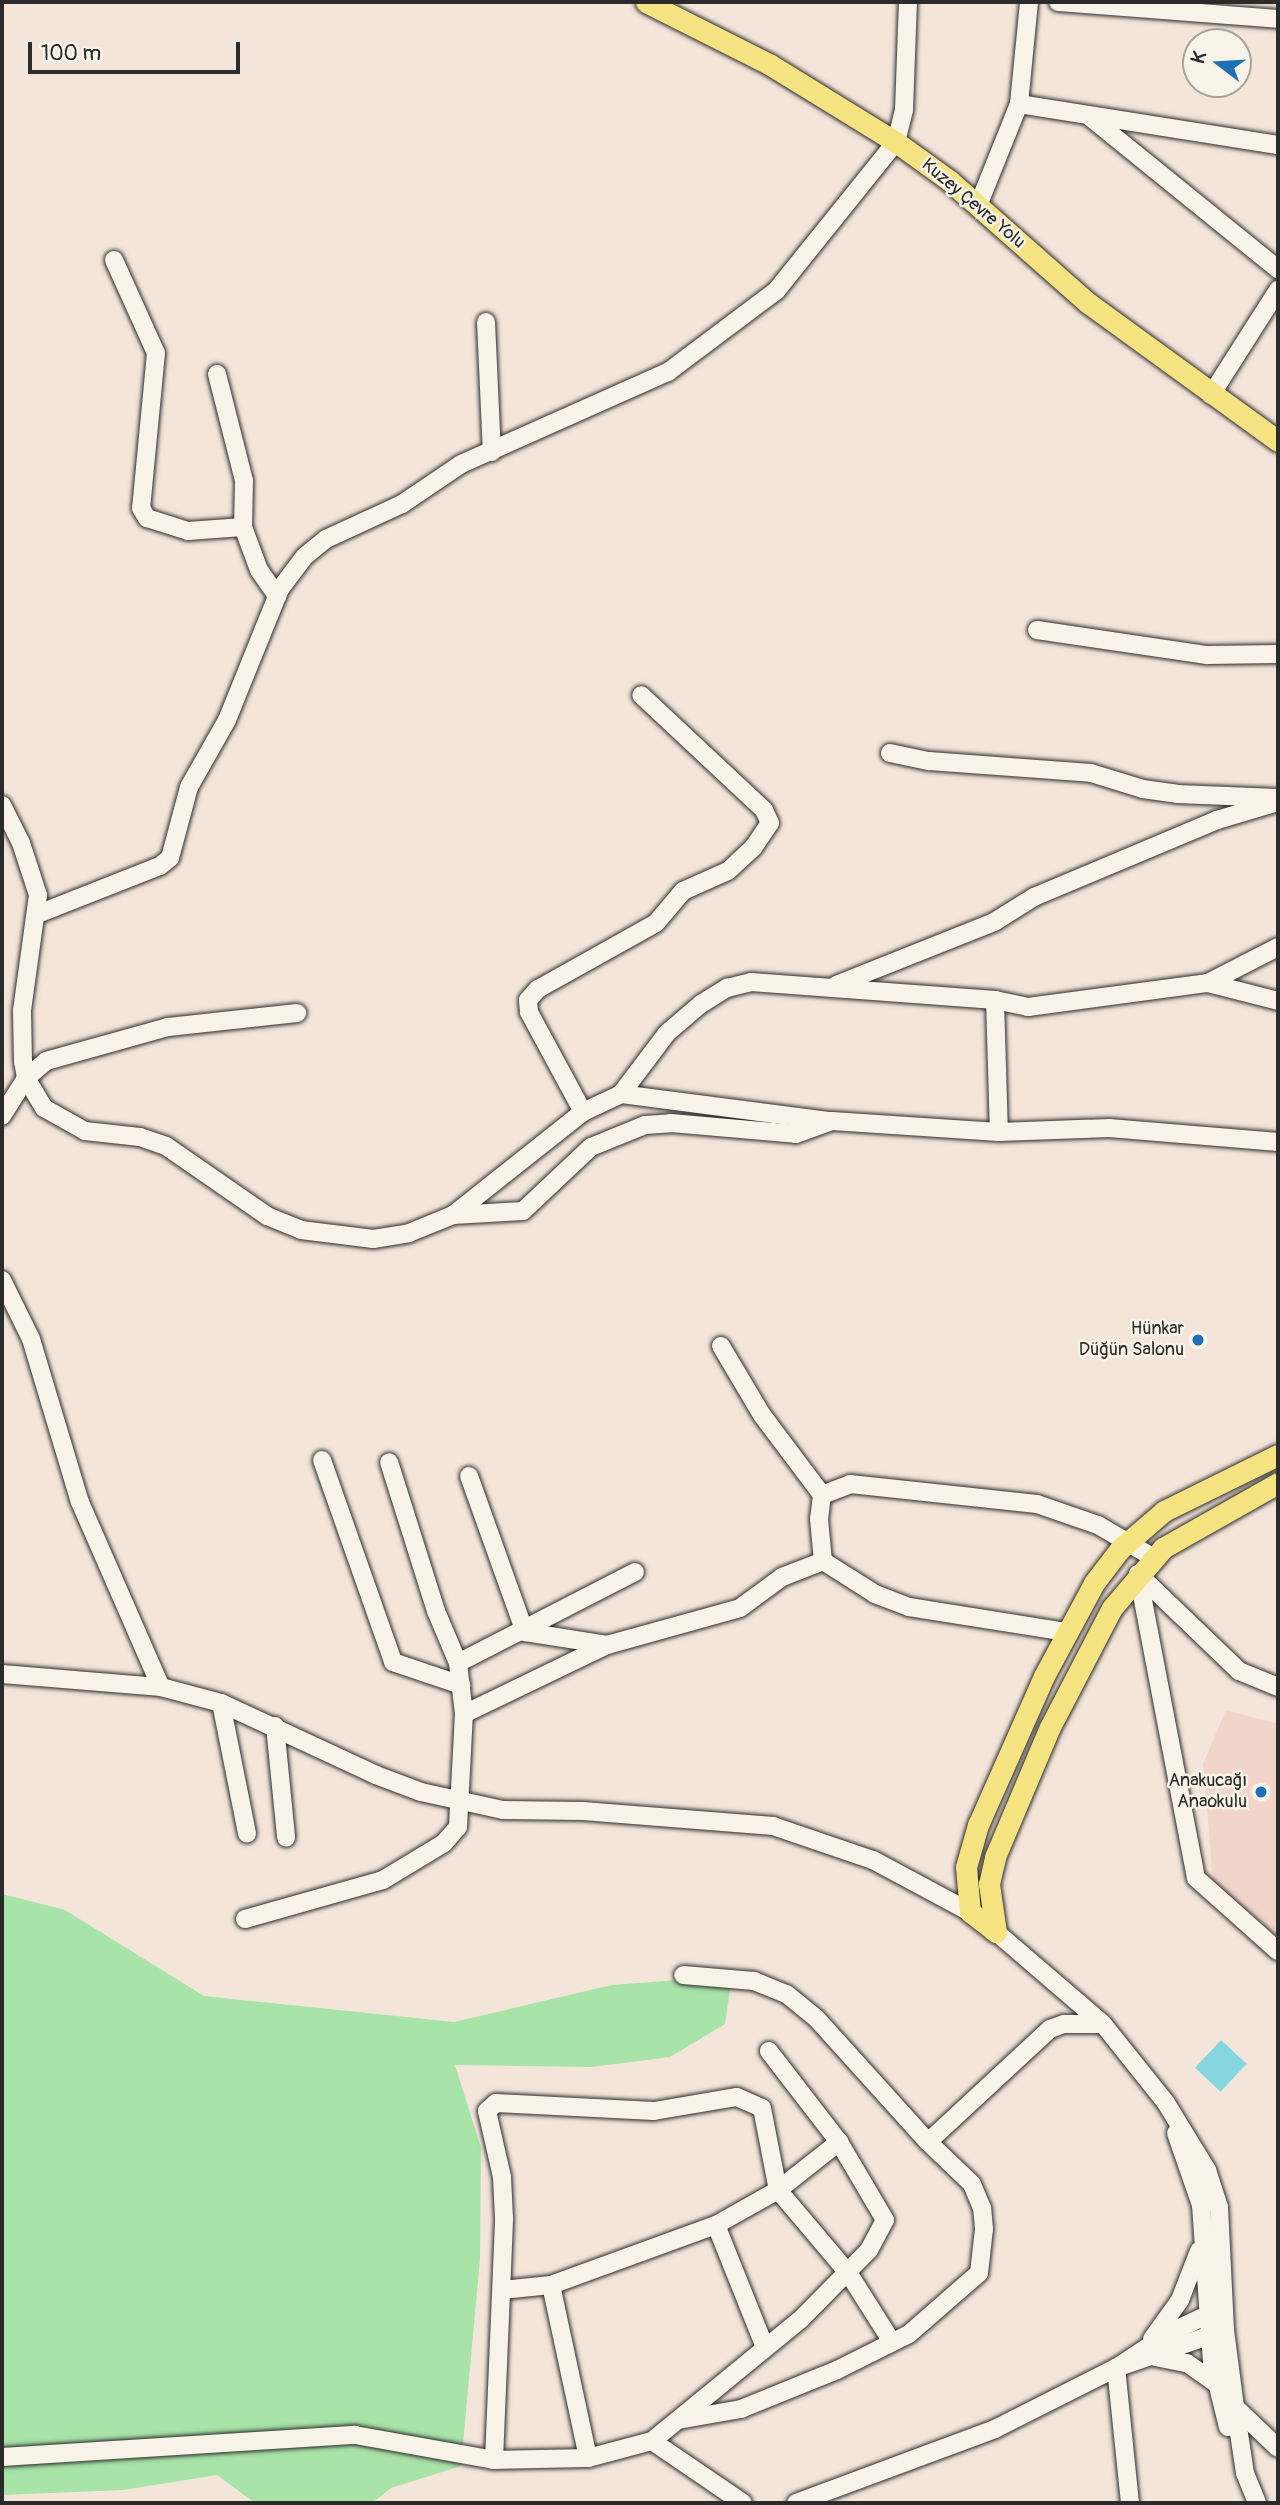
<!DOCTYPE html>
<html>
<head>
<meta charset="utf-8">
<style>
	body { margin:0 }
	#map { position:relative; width:1280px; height:2505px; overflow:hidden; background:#f4e5da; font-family:Pangolin,sans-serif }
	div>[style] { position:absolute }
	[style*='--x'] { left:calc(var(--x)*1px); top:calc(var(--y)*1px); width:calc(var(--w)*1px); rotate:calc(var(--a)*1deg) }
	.built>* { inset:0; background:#f1d5ca }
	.green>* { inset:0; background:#a8e3a8 }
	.water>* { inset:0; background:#86d6e0; transform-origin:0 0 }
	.roads { filter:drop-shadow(0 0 2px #2b2b2b) drop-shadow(0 0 2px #2b2b2b) }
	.minor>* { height:18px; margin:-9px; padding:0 9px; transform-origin:9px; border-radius:9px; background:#f7f3e8 }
	.major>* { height:21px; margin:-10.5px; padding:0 10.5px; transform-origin:10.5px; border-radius:10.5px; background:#f5e382 }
	.dots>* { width:19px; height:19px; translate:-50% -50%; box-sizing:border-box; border:4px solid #f7f3e8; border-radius:50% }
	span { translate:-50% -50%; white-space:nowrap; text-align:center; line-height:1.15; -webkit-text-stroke:5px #f7f3e8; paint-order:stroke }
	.street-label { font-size:18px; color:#2b2b2b }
	.poi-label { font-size:18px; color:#2b2b2b }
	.right { translate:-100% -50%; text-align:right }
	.frame { position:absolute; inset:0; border:4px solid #2b2b2b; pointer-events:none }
	.north { position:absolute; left:1182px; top:28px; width:70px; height:70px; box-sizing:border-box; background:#f7f3e8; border:2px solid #a5a39c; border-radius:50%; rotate:287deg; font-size:19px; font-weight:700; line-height:28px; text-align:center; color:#2b2b2b }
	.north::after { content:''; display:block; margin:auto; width:24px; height:32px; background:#1f6fb2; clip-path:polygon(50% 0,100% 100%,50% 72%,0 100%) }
	.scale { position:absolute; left:28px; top:42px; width:212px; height:32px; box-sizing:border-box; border:4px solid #2b2b2b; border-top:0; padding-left:9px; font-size:21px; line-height:24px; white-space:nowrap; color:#2b2b2b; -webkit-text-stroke:5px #f7f3e8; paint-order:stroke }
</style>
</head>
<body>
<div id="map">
	<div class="built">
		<div style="clip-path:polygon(1226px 1710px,1278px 1724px,1278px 1937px,1213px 1881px,1203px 1764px)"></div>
	</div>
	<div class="green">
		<div style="clip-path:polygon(2px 1894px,65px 1910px,204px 1996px,454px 2022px,612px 1985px,732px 1976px,725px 2024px,670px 2057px,591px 2067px,455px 2065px,481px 2148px,480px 2259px,461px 2466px,391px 2488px,372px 2503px,255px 2503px,217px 2475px,123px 2490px,2px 2495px)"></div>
	</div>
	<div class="water">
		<div style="left:1221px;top:2040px;width:35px;height:38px;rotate:43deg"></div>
	</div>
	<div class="roads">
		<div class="minor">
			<div style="--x:1058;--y:2;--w:221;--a:4.4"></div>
			<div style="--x:1019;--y:104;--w:262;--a:9"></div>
			<div style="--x:1090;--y:117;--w:242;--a:39"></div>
			<div style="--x:978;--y:206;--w:110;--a:-68.1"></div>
			<div style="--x:1019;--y:104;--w:102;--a:-84.4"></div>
			<div style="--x:114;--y:260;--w:102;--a:65.7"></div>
			<div style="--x:156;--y:353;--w:156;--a:95.5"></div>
			<div style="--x:141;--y:508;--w:12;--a:59"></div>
			<div style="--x:147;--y:518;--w:43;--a:17.6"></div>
			<div style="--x:188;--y:531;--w:55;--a:-4.2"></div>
			<div style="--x:243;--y:527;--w:46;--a:69.6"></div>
			<div style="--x:259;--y:570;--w:32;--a:55"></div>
			<div style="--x:486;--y:322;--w:130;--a:87.4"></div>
			<div style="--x:217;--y:374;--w:110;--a:75.8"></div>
			<div style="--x:244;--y:481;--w:46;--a:91.2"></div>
			<div style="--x:1211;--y:395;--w:125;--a:-57.5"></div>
			<div style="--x:1037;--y:630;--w:172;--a:8.4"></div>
			<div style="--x:1207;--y:655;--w:71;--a:-0.8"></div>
			<div style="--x:890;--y:753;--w:40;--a:12"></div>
			<div style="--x:929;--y:761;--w:162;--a:4.2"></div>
			<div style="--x:1091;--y:773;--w:54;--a:17.1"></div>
			<div style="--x:1143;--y:789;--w:34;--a:8"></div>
			<div style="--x:1177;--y:794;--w:101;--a:2.3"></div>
			<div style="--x:2;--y:805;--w:42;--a:63.4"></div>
			<div style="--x:21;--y:843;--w:55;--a:71.9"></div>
			<div style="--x:38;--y:895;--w:117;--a:97.9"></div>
			<div style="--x:22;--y:1011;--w:50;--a:88.9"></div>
			<div style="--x:23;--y:1061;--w:17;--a:80"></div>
			<div style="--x:26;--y:1078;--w:35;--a:59"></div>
			<div style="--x:44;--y:1108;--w:47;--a:29.3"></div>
			<div style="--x:85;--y:1131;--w:55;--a:6.2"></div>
			<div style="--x:140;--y:1137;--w:28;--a:19"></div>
			<div style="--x:166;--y:1146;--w:123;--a:34.7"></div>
			<div style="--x:267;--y:1216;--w:37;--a:22"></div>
			<div style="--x:301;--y:1230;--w:73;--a:7.1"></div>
			<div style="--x:373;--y:1239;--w:36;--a:-9"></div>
			<div style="--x:409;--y:1233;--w:48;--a:-22.2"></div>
			<div style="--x:453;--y:1215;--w:70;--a:-3.3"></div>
			<div style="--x:523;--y:1211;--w:93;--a:-43.3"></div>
			<div style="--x:591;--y:1147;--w:58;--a:-22.2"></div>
			<div style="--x:645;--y:1125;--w:26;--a:-4"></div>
			<div style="--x:671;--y:1123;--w:125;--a:5"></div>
			<div style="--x:796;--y:1134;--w:38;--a:-20"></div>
			<div style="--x:832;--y:1121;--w:167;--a:3.8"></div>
			<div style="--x:999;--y:1132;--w:110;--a:-2.1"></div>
			<div style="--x:1109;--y:1128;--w:170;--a:4.7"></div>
			<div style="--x:38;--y:914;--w:131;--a:-21.5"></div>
			<div style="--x:160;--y:866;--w:13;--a:-39"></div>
			<div style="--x:170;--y:858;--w:73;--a:-75"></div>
			<div style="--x:189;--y:787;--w:77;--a:-60.4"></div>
			<div style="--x:227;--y:720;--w:141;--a:-68"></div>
			<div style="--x:280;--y:589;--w:41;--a:-52.9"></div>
			<div style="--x:305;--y:556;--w:27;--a:-39"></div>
			<div style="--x:326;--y:539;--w:84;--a:-24.7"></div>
			<div style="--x:402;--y:504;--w:71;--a:-34.1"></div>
			<div style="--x:461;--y:464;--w:227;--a:-24"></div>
			<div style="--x:668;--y:372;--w:135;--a:-36.9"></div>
			<div style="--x:776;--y:291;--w:191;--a:-51.2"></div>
			<div style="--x:896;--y:142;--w:33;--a:-76"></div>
			<div style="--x:904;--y:110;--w:108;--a:-87.9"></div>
			<div style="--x:1208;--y:983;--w:79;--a:-27.2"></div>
			<div style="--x:836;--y:985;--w:170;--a:-21.7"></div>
			<div style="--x:994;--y:922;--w:47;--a:-32"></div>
			<div style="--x:1034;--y:897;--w:199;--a:-22.8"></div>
			<div style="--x:1217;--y:820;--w:64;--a:-16.4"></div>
			<div style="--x:995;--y:1000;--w:132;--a:88.3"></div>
			<div style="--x:621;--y:1094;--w:76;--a:-53"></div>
			<div style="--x:667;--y:1033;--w:45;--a:-40.5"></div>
			<div style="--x:701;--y:1004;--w:31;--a:-32"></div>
			<div style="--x:727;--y:988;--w:25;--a:-14"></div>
			<div style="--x:751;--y:982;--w:245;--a:4.2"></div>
			<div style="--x:995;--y:1000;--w:34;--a:12"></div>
			<div style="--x:1028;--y:1007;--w:182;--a:-7.6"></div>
			<div style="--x:1208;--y:983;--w:72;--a:14.4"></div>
			<div style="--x:583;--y:1112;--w:114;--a:-118.4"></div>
			<div style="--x:529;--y:1012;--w:12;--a:-95"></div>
			<div style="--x:528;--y:1000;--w:15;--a:-48"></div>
			<div style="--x:538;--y:989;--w:135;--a:-29.2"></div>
			<div style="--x:656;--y:923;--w:42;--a:-49.8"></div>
			<div style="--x:683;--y:891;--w:49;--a:-24"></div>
			<div style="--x:728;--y:871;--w:34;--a:-43"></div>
			<div style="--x:753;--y:848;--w:30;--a:-56"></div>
			<div style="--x:770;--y:823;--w:14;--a:-115"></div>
			<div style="--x:764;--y:810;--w:168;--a:-136.9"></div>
			<div style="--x:2;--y:1116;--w:45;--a:-57.7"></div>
			<div style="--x:26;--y:1078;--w:26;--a:-40"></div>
			<div style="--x:46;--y:1061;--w:127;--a:-15.6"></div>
			<div style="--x:168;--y:1027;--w:130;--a:-6.2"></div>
			<div style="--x:453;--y:1215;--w:166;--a:-38.4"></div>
			<div style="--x:583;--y:1112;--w:42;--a:-25.3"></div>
			<div style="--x:621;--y:1094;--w:210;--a:7.4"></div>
			<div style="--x:2;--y:1280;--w:66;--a:63.8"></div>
			<div style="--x:31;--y:1339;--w:170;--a:73.3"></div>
			<div style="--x:80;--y:1502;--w:202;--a:66.4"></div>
			<div style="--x:721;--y:1346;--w:80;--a:59.3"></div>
			<div style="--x:762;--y:1415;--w:100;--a:53.1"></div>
			<div style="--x:822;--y:1495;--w:24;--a:97"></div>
			<div style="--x:819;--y:1519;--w:42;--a:84.6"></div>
			<div style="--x:322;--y:1460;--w:214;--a:70.6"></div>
			<div style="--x:393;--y:1662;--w:72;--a:18.7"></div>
			<div style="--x:469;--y:1476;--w:166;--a:70.3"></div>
			<div style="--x:525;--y:1632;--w:83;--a:9"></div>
			<div style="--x:822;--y:1495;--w:30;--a:-21"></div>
			<div style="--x:850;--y:1484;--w:188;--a:6.1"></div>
			<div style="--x:1037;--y:1504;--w:65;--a:19"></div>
			<div style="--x:1098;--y:1525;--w:65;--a:30.5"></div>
			<div style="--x:1138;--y:1574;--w:309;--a:79.2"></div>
			<div style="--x:1196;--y:1878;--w:110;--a:41.7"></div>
			<div style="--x:1138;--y:1574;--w:140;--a:43.8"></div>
			<div style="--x:1239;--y:1671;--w:42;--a:22.3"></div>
			<div style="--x:458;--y:1663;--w:199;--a:-27.2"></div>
			<div style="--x:2;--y:1674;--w:160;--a:4.7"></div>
			<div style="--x:161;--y:1687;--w:62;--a:14.9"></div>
			<div style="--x:221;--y:1703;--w:171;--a:24.9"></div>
			<div style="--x:376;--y:1775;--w:48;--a:20.7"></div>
			<div style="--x:421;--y:1792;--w:84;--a:12.4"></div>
			<div style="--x:503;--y:1810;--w:80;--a:0.7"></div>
			<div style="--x:583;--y:1811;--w:191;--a:4.5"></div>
			<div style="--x:773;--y:1826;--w:106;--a:18.8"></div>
			<div style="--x:873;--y:1860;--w:110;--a:28.2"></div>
			<div style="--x:221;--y:1703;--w:133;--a:78.7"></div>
			<div style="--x:464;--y:1714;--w:159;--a:-25.8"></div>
			<div style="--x:607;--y:1645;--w:138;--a:-15.5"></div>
			<div style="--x:740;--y:1608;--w:52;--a:-36.4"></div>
			<div style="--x:782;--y:1577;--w:44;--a:-21.3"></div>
			<div style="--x:823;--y:1561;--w:62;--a:32.4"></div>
			<div style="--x:875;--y:1594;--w:36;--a:21"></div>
			<div style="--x:909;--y:1607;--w:160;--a:9"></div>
			<div style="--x:275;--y:1726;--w:112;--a:84.3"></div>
			<div style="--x:245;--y:1919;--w:143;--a:-15.8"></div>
			<div style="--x:383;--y:1880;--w:71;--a:-31.2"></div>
			<div style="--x:444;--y:1843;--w:21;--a:-49"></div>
			<div style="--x:458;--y:1827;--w:113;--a:-87"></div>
			<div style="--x:464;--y:1714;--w:51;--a:-96.7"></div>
			<div style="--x:458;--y:1663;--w:56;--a:-112.9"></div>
			<div style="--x:436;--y:1611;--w:156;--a:-107.5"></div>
			<div style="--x:996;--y:1932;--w:141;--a:40.7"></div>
			<div style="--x:1103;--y:2024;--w:101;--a:51.4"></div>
			<div style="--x:1166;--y:2103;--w:79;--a:58.5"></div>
			<div style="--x:1207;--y:2170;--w:39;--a:72"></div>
			<div style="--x:1219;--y:2207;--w:123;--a:87.2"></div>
			<div style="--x:1225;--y:2330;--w:78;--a:82.6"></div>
			<div style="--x:1235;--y:2407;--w:67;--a:81.4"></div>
			<div style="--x:1245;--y:2473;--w:32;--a:68"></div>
			<div style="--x:1176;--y:2133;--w:76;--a:70.9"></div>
			<div style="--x:1201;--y:2205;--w:157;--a:86"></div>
			<div style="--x:1212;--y:2362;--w:67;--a:76.2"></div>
			<div style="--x:928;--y:2142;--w:166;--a:-42.8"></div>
			<div style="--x:1050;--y:2029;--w:15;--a:-20"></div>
			<div style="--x:1064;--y:2024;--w:39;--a:0"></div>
			<div style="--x:716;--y:2225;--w:129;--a:68.2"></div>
			<div style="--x:551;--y:2285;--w:177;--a:77.9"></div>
			<div style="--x:502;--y:2290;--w:49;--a:-5.8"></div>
			<div style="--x:551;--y:2285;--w:176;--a:-20"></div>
			<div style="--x:716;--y:2225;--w:71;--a:-29.4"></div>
			<div style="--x:778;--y:2190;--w:78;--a:-38.2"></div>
			<div style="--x:1152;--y:2339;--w:48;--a:-54.3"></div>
			<div style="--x:1180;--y:2300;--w:53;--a:-68.8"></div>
			<div style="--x:1155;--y:2357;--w:33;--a:11"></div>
			<div style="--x:1187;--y:2363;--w:38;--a:35"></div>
			<div style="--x:1235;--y:2407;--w:59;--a:43.6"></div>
			<div style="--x:678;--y:2420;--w:64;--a:-9.9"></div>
			<div style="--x:741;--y:2409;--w:104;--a:-22.1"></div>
			<div style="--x:837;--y:2370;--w:80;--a:-26.6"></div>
			<div style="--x:909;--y:2334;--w:93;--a:-41.1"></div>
			<div style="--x:979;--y:2273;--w:44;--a:-83.5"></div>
			<div style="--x:984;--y:2229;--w:21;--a:-95"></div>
			<div style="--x:982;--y:2208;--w:26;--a:-113"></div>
			<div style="--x:972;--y:2184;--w:61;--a:-136.3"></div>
			<div style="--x:928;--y:2142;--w:167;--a:-132.1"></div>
			<div style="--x:816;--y:2018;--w:38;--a:-141"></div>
			<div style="--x:786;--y:1994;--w:35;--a:-158"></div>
			<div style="--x:754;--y:1981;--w:71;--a:-175.2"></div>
			<div style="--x:652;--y:2441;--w:110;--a:34.3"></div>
			<div style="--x:2;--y:2457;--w:354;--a:-3.6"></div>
			<div style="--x:355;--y:2435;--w:141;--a:10.2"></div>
			<div style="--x:494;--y:2460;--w:94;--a:-1.2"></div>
			<div style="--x:588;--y:2458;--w:66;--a:-14.9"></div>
			<div style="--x:652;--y:2441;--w:191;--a:-39.3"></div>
			<div style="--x:800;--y:2320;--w:98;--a:-45.4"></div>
			<div style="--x:869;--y:2250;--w:34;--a:-62"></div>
			<div style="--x:885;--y:2220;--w:91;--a:-120.5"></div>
			<div style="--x:839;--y:2142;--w:115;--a:-127.6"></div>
			<div style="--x:494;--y:2460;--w:242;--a:-87.6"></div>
			<div style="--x:504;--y:2218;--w:41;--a:-92.8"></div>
			<div style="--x:502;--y:2177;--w:68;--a:-102.8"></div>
			<div style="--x:487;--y:2111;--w:12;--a:-42"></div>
			<div style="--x:496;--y:2103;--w:158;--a:2.9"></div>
			<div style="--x:654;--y:2111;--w:84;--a:-9.6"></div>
			<div style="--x:737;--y:2097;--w:27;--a:24"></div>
			<div style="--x:762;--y:2108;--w:84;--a:79"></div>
			<div style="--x:778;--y:2190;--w:110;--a:49.8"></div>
			<div style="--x:849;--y:2274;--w:80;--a:57.7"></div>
			<div style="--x:796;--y:2503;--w:212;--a:-20.4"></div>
			<div style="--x:995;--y:2429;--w:136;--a:-26.8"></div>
			<div style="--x:1116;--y:2368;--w:115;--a:-19.2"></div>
			<div style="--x:1130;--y:2503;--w:136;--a:-95.9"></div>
			<div style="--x:1116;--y:2368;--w:64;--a:-33.4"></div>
			<div style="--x:1169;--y:2333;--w:52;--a:-25.1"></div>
		</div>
		<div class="major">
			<div style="--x:646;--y:2;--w:138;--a:26.8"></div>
			<div style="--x:769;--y:64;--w:149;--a:31.6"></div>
			<div style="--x:896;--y:142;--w:67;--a:35.8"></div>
			<div style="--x:950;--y:181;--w:184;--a:41.5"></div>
			<div style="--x:1088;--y:303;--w:235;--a:36"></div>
			<div style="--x:996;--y:1932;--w:33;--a:-142"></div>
			<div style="--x:970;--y:1912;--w:45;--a:-95.1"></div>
			<div style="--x:966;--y:1867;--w:44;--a:-74.1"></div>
			<div style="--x:978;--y:1825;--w:163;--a:-66.1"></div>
			<div style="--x:1044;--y:1676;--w:106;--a:-61.7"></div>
			<div style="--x:1094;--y:1583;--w:43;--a:-52.6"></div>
			<div style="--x:1120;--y:1549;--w:58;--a:-40.8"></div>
			<div style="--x:1164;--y:1511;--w:127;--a:-26.2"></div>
			<div style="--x:996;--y:1932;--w:49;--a:-98.3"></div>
			<div style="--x:989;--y:1884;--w:28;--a:-77"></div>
			<div style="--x:995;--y:1857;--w:141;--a:-67.1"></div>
			<div style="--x:1050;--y:1727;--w:134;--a:-62.5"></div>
			<div style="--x:1112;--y:1608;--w:79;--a:-49.6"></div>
			<div style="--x:1163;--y:1548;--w:132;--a:-29.5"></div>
		</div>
	</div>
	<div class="dots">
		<div style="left:1198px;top:1340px;background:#1f6fb2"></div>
		<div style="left:1261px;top:1792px;background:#1f6fb2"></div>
	</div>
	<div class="street-label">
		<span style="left:973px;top:204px;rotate:40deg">Kuzey Çevre Yolu</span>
	</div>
	<div class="poi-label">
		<span class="right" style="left:1184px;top:1340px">Hünkar<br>Düğün Salonu</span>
		<span class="right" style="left:1247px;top:1792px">Anakucağı<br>Anaokulu</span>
	</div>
	<div class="frame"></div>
	<div class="north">K</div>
	<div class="scale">100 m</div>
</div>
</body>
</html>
